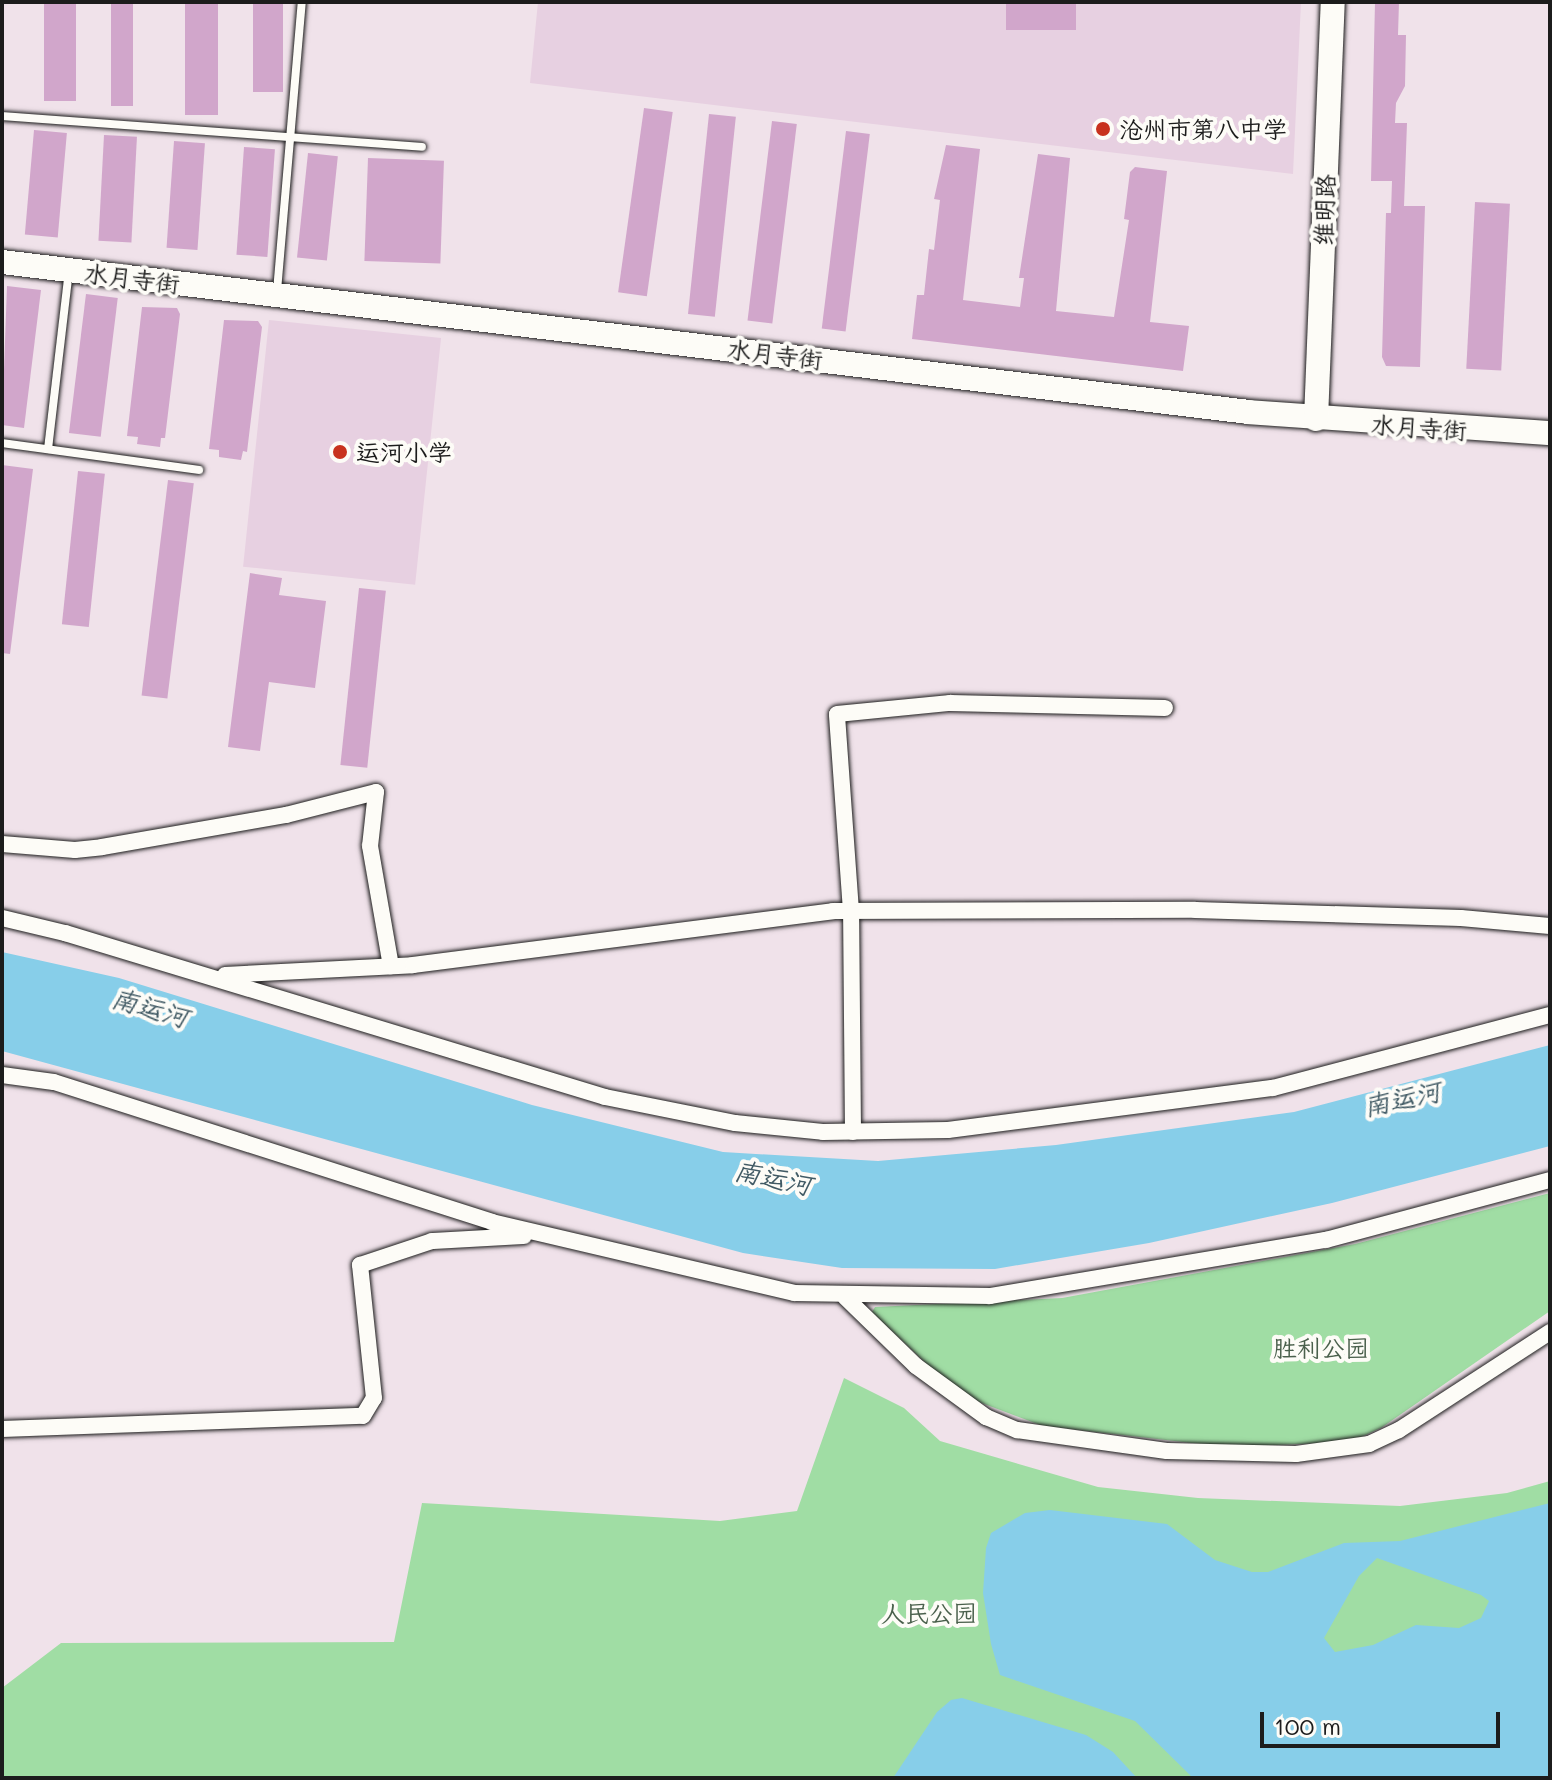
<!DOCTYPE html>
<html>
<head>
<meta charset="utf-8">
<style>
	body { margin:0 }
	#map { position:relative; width:1552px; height:1780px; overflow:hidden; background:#f0e2ea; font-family:Mali,"LXGW WenKai TC",sans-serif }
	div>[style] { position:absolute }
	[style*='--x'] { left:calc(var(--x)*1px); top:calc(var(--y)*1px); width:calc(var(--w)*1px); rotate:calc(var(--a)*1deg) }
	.built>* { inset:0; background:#e7d0e1; transform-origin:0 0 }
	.green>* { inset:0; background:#a0dda4 }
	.water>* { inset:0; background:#87cee9 }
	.building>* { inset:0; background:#d1a6cb; transform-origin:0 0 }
	.roads { filter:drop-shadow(0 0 2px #1c1c1c) drop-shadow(0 0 2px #1c1c1c) }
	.lane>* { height:8px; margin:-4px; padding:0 4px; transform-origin:4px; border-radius:4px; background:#fdfcf7 }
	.street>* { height:16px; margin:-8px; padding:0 8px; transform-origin:8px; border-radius:8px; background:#fdfcf7 }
	.secondary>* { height:24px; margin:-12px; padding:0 12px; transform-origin:12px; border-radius:12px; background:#fdfcf7 }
	.dots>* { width:22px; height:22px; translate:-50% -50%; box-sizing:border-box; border:4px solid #fdfcf7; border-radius:50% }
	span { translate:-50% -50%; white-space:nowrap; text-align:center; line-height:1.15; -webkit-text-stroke:8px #fdfcf7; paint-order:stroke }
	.poi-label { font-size:24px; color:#1c1c1c }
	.left { translate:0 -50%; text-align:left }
	.street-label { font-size:24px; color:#1c1c1c }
	.park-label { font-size:24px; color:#4a604c }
	.water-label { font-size:26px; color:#415a64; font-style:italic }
	.frame { position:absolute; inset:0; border:4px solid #1c1c1c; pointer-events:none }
	.scale { position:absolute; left:1260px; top:1712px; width:240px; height:36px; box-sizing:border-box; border:4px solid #1c1c1c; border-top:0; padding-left:10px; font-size:24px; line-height:28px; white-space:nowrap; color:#1c1c1c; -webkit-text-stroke:6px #fdfcf7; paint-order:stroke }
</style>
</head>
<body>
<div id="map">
	<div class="built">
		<div style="clip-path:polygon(538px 2px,1301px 2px,1293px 174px,530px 83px)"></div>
		<div style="left:269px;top:320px;width:173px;height:248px;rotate:6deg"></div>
	</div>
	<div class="green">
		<div style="clip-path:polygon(1550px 1193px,1550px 1311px,1381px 1428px,1350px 1442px,1227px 1447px,1043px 1426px,979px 1402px,931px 1368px,872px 1312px,875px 1307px,1062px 1298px,1355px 1244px)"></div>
		<div style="clip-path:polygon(844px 1378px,904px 1408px,940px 1441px,1098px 1487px,1198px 1498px,1400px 1506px,1507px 1493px,1550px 1481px,1550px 1778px,2px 1778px,2px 1688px,61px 1643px,394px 1642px,422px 1503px,720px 1521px,797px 1511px)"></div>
	</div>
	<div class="water">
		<div style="clip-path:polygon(2px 952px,119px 978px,532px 1105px,723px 1152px,878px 1161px,1056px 1145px,1294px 1112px,1550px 1045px,1550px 1146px,1332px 1203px,1149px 1243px,995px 1269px,842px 1268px,743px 1253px,2px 1051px)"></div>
		<div style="clip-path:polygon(evenodd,1550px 1503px,1550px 1778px,1193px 1778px,1135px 1721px,1000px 1675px,991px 1644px,983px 1593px,986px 1548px,991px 1533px,1025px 1513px,1050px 1510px,1167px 1524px,1215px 1560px,1252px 1572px,1268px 1572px,1344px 1543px,1400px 1541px,1550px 1503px,1377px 1558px,1481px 1595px,1489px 1601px,1481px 1618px,1459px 1628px,1416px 1625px,1373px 1645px,1335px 1652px,1324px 1638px,1359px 1576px,1377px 1558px)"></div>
		<div style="clip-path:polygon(962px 1698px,1086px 1735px,1113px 1752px,1137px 1778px,893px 1778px,937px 1712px,951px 1700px)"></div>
	</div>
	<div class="building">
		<div style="left:44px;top:2px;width:32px;height:99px"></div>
		<div style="left:111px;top:2px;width:22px;height:104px"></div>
		<div style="left:185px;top:2px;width:33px;height:113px"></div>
		<div style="left:253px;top:2px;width:30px;height:90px"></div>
		<div style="left:1006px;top:2px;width:70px;height:28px"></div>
		<div style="clip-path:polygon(1375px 2px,1399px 2px,1398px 35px,1406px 35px,1405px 86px,1396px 103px,1395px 123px,1407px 123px,1404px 206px,1425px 206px,1420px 367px,1386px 366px,1382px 357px,1386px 213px,1391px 213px,1392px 181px,1371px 181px)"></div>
		<div style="left:644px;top:108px;width:29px;height:186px;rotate:8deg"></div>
		<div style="left:709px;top:114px;width:27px;height:201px;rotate:6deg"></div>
		<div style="left:772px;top:121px;width:25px;height:201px;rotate:7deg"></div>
		<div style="left:34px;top:130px;width:33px;height:105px;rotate:5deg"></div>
		<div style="left:846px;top:131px;width:24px;height:199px;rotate:7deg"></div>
		<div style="left:104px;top:135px;width:33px;height:106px;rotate:3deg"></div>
		<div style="left:174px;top:141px;width:31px;height:107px;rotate:4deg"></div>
		<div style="clip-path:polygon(946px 145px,980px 149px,963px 300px,1020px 307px,1024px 278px,1019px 278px,1038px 154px,1070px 158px,1056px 311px,1114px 317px,1129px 220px,1124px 219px,1130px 172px,1135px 167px,1167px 171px,1150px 322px,1189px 326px,1183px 371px,912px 339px,917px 295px,924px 295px,929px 249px,934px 250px,940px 200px,934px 199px)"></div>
		<div style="left:244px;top:147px;width:31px;height:108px;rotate:4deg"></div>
		<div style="left:308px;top:153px;width:30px;height:105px;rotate:6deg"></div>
		<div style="left:368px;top:158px;width:76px;height:103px;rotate:2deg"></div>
		<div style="left:1475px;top:202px;width:35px;height:167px;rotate:3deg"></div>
		<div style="clip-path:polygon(7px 286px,41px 290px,24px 428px,2px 425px)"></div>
		<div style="left:86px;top:294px;width:32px;height:140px;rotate:7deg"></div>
		<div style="clip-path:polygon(142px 307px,177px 308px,180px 314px,165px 438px,161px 438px,160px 447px,137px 444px,138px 437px,127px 436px)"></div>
		<div style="clip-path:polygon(224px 320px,258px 321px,262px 327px,247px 452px,243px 451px,241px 460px,219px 457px,219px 450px,209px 449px)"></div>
		<div style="clip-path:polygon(2px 465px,33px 469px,10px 654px,2px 653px)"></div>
		<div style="left:78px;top:471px;width:27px;height:154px;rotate:6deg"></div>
		<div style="left:168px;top:480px;width:26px;height:217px;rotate:7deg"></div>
		<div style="clip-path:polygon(250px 573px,282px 578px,279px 595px,326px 601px,315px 688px,269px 682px,260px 751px,228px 747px)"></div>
		<div style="left:359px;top:588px;width:27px;height:178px;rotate:6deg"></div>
	</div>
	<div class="roads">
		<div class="lane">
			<div style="--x:2;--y:116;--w:421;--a:4.2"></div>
			<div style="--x:277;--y:291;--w:290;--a:-85.1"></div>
			<div style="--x:2;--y:443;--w:199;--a:7.8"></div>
			<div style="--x:48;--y:449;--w:179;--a:-83.3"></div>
		</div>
		<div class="street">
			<div style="--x:2;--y:844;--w:73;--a:4.7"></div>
			<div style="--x:75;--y:850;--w:27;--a:-6"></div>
			<div style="--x:102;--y:847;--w:187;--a:-9.9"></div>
			<div style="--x:286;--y:815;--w:93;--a:-14.3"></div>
			<div style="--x:376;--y:792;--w:54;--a:96.3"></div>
			<div style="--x:370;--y:846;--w:122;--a:80.1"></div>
			<div style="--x:2;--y:918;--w:65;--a:13.4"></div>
			<div style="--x:65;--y:933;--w:564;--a:16.89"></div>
			<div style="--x:605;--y:1097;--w:133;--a:11.3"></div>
			<div style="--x:735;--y:1123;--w:88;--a:5.8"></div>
			<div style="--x:823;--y:1132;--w:125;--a:-0.9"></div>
			<div style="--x:948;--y:1130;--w:328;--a:-7.4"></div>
			<div style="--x:1273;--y:1088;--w:286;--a:-14.8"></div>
			<div style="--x:225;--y:975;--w:188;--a:-3"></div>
			<div style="--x:413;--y:965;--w:423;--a:-7.3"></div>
			<div style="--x:833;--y:911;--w:362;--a:-0.2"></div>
			<div style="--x:1195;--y:910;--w:266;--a:1.7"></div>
			<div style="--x:1461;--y:918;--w:89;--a:5.1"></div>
			<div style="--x:2;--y:1075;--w:52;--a:7.7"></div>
			<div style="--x:54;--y:1082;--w:460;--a:17.7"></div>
			<div style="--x:492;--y:1222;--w:310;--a:13.2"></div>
			<div style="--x:794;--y:1293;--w:196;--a:0.9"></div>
			<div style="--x:990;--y:1296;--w:341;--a:-9.5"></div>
			<div style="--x:1326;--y:1240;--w:232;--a:-15"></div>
			<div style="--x:853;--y:1132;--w:221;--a:-90.5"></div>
			<div style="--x:851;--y:911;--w:197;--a:-94.1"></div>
			<div style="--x:837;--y:714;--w:114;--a:-5.6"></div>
			<div style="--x:950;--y:703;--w:215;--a:1.3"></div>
			<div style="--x:845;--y:1297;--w:99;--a:44.2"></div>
			<div style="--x:916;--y:1366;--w:87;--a:36.1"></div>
			<div style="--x:986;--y:1417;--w:34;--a:23"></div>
			<div style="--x:1017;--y:1430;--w:151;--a:8"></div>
			<div style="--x:1167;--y:1451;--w:129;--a:1.3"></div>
			<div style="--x:1296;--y:1454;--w:74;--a:-7.8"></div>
			<div style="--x:1369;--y:1444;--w:33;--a:-25"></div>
			<div style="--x:1399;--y:1430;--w:180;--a:-33"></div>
			<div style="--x:2;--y:1429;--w:361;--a:-2.1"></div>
			<div style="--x:363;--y:1416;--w:21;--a:-59"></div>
			<div style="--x:374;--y:1398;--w:134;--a:-96"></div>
			<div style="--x:360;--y:1265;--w:76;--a:-18.4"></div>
			<div style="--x:432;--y:1241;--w:92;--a:-3.1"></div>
		</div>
		<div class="secondary">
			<div style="--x:2;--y:262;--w:1255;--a:6.86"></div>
			<div style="--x:1248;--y:412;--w:303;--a:4"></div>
			<div style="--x:1316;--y:419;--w:417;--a:-87.7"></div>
		</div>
	</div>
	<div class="dots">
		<div style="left:1103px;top:129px;background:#c8321e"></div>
		<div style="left:340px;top:452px;background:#c8321e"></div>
	</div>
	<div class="poi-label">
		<span class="left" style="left:1119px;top:129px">沧州市第八中学</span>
		<span class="left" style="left:356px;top:452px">运河小学</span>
	</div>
	<div class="street-label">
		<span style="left:1324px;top:210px;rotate:-88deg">维明路</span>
		<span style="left:132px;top:278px;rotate:7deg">水月寺街</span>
		<span style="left:775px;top:354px;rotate:7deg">水月寺街</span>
		<span style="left:1419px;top:427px;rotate:4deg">水月寺街</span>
	</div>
	<div class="park-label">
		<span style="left:1321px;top:1348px">胜利公园</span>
		<span style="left:929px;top:1613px">人民公园</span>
	</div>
	<div class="water-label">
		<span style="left:150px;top:1008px;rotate:16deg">南运河</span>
		<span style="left:1402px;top:1099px;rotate:-12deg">南运河</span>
		<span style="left:773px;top:1178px;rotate:12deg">南运河</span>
	</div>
	<div class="frame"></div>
	<div class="scale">100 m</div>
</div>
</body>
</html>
